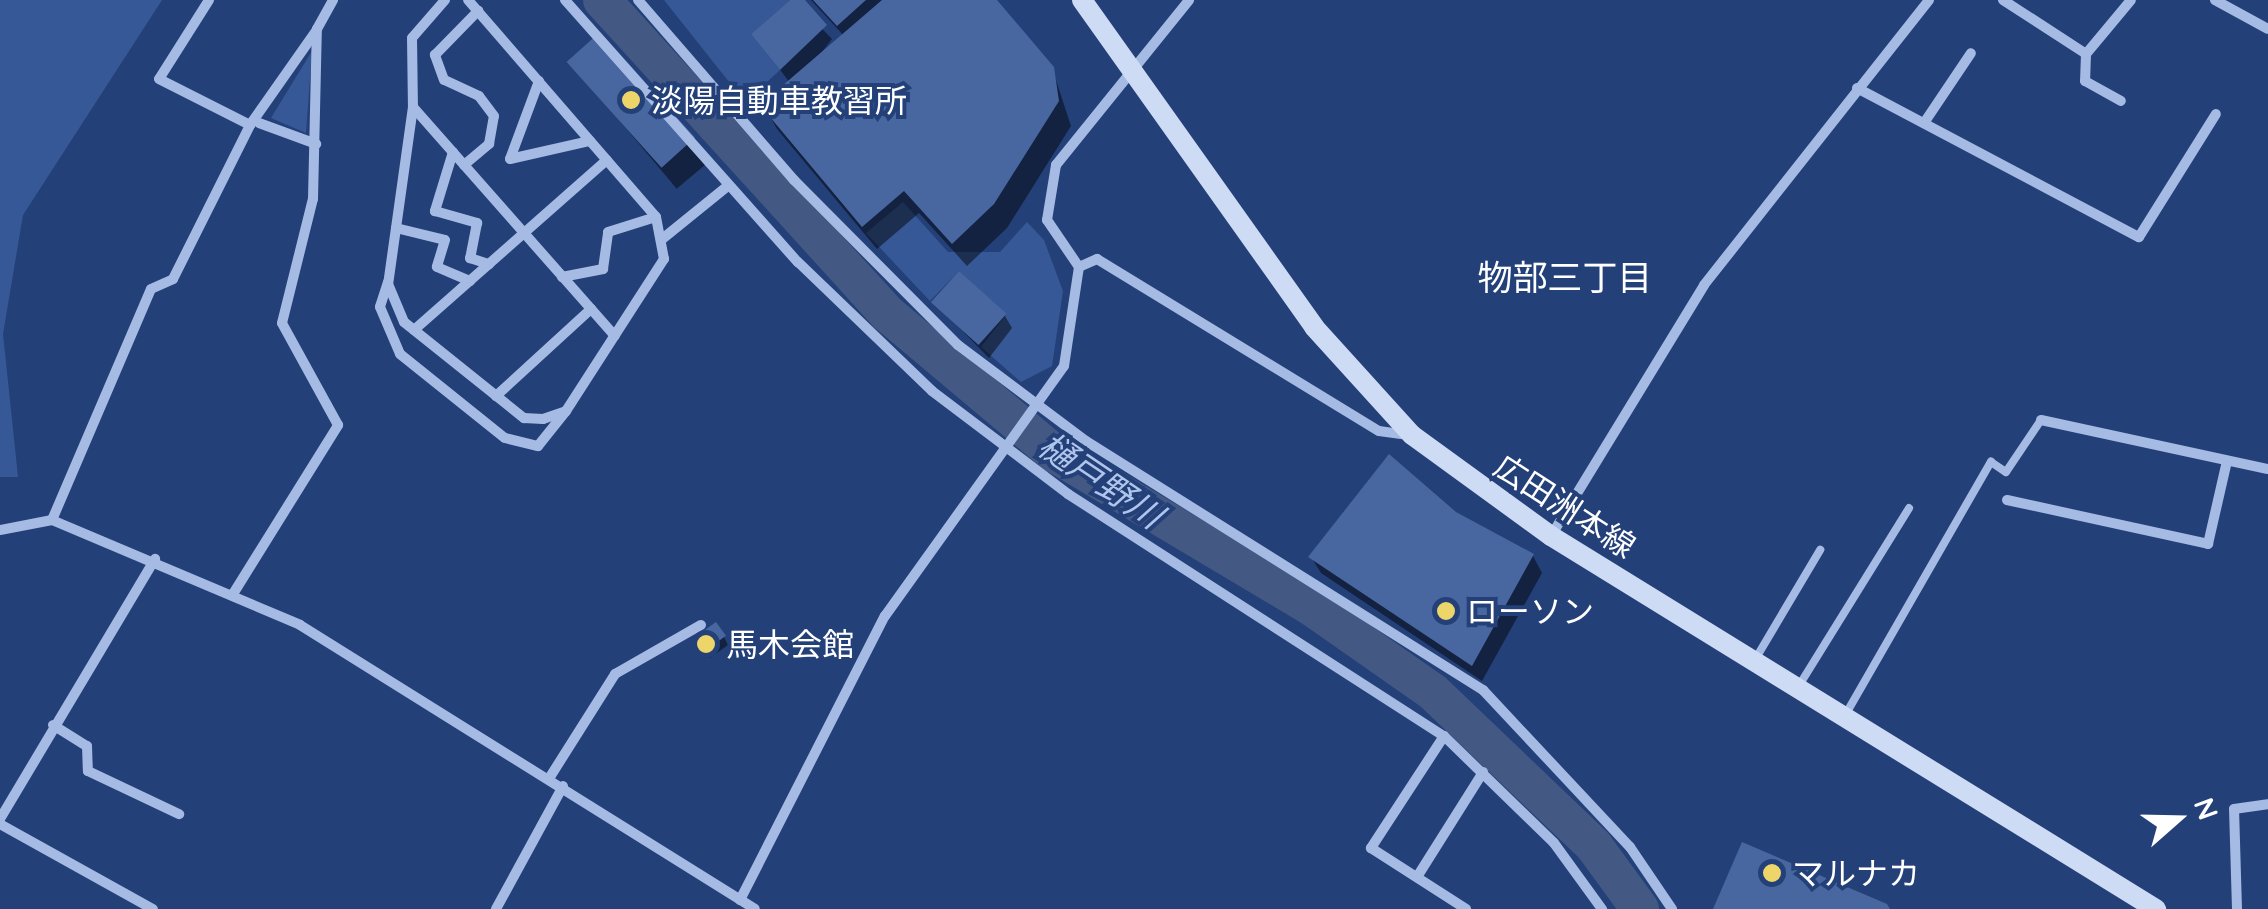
<!DOCTYPE html>
<html>
<head>
<meta charset="utf-8">
<style>
	body { margin:0 }
	#map { position:relative; width:2268px; height:909px; overflow:hidden; background:#244078; font-family:Quicksand,"Noto Sans JP",sans-serif }
	div>[style] { position:absolute }
	[style*='--x'] { left:calc(var(--x)*1px); top:calc(var(--y)*1px); width:calc(var(--w)*1px); rotate:calc(var(--a)*1deg) }
	.green>* { inset:0; background:#375896 }
	.shadow>* { inset:0; background:#0007; transform-origin:0 0 }
	.river>* { height:38px; margin:-19px; padding:0 19px; transform-origin:19px; border-radius:19px; background:#435882 }
	.building>* { inset:0; background:#4867a0; transform-origin:0 0 }
	.service>* { height:8px; margin:-4px; padding:0 4px; transform-origin:4px; border-radius:4px; background:#a5bbe4 }
	.minor>* { height:10px; margin:-5px; padding:0 5px; transform-origin:5px; border-radius:5px; background:#a5bbe4 }
	.secondary>* { height:20px; margin:-10px; padding:0 10px; transform-origin:10px; border-radius:10px; background:#cedbf4 }
	.dots>* { width:28px; height:28px; translate:-50% -50%; box-sizing:border-box; border:5px solid #244078; border-radius:50% }
	span { translate:-50% -50%; white-space:nowrap; text-align:center; line-height:1.15; -webkit-text-stroke:8px #244078; paint-order:stroke }
	.poi-label { font-size:32px; color:#fff }
	.left { translate:0 -50%; text-align:left }
	.street-label { font-size:32px; color:#fff }
	.neighbourhood-label { font-size:35px; color:#fff }
	.water-label { font-size:35px; color:#b0c5ec; font-style:italic }
	.north { position:absolute; left:2128px; top:769px; width:100px; height:100px; -webkit-text-stroke:8px #244078; paint-order:stroke; rotate:70deg; font-size:28px; font-weight:700; line-height:40px; text-align:center; color:#fff }
	.north::after { content:''; display:block; margin:auto; width:35px; height:45px; background:#fff; clip-path:polygon(50% 0,100% 100%,50% 72%,0 100%) }
</style>
</head>
<body>
<div id="map">
	<div class="green">
		<div style="clip-path:polygon(0 0,162px 0,23px 215px,3px 334px,18px 477px,0 477px)"></div>
		<div style="clip-path:polygon(664px 0,790px 0,751px 34px,780px 70px,745px 102px)"></div>
		<div style="clip-path:polygon(312px 51px,306px 133px,271px 118px)"></div>
		<div style="clip-path:polygon(903px 202px,948px 252px,1000px 252px,1027px 222px,1044px 240px,1063px 291px,1052px 366px,1021px 382px,981px 347px,1006px 315px,959px 271px,930px 301px,866px 233px)"></div>
	</div>
	<div class="shadow">
		<div style="clip-path:polygon(794px 0,832px 39px,816px 60px,844px 36px,811px 0,994px 0,1052px 68px,1071px 126px,1007px 228px,967px 266px,919px 213px,877px 249px,777px 129px,764px 106px,790px 83px,754px 35px)"></div>
		<div style="left:600px;top:35px;width:167px;height:40px;rotate:50deg"></div>
		<div style="clip-path:polygon(933px 301px,1005px 316px,1012px 328px,989px 358px)"></div>
		<div style="clip-path:polygon(1454px 514px,1533px 556px,1542px 573px,1482px 681px,1321px 573px,1311px 557px)"></div>
		<div style="clip-path:polygon(724px 637px,728px 645px,710px 658px,701px 645px)"></div>
	</div>
	<div class="river">
		<div style="--x:602;--y:0;--w:425;--a:47.7"></div>
		<div style="--x:888;--y:314;--w:218;--a:40"></div>
		<div style="--x:1055;--y:454;--w:300;--a:30.8"></div>
		<div style="--x:1313;--y:608;--w:146;--a:35"></div>
		<div style="--x:1433;--y:692;--w:223;--a:43.7"></div>
		<div style="--x:1594;--y:846;--w:78;--a:53.9"></div>
	</div>
	<div class="building">
		<div style="clip-path:polygon(790px 0,805px 0,827px 25px,780px 70px,751px 34px)"></div>
		<div style="clip-path:polygon(813px 0,866px 0,837px 26px)"></div>
		<div style="clip-path:polygon(882px 0,997px 0,1054px 67px,1059px 101px,994px 204px,952px 244px,904px 191px,862px 227px,760px 105px)"></div>
		<div style="left:600px;top:32px;width:142px;height:45px;rotate:48deg"></div>
		<div style="left:959px;top:271px;width:64px;height:42px;rotate:42deg"></div>
		<div style="clip-path:polygon(1389px 454px,1456px 512px,1534px 554px,1472px 666px,1308px 557px)"></div>
		<div style="left:716px;top:622px;width:17px;height:27px;rotate:54deg"></div>
		<div style="clip-path:polygon(1742px 842px,1887px 904px,1890px 909px,1713px 909px)"></div>
	</div>
	<div class="service">
		<div style="--x:1756;--y:658;--w:126;--a:-59.3"></div>
		<div style="--x:1800;--y:684;--w:207;--a:-58.2"></div>
		<div style="--x:1847;--y:712;--w:289;--a:-60.1"></div>
		<div style="--x:1991;--y:462;--w:18;--a:34"></div>
		<div style="--x:2006;--y:472;--w:63;--a:-56.1"></div>
	</div>
	<div class="minor">
		<div style="--x:209;--y:0;--w:93;--a:122.3"></div>
		<div style="--x:159;--y:79;--w:102;--a:26.8"></div>
		<div style="--x:445;--y:0;--w:50;--a:131"></div>
		<div style="--x:412;--y:38;--w:69;--a:89.2"></div>
		<div style="--x:413;--y:107;--w:179;--a:98"></div>
		<div style="--x:388;--y:284;--w:41;--a:67.2"></div>
		<div style="--x:404;--y:322;--w:154;--a:38.7"></div>
		<div style="--x:524;--y:418;--w:19;--a:3"></div>
		<div style="--x:543;--y:419;--w:24;--a:-19"></div>
		<div style="--x:566;--y:411;--w:181;--a:-57.2"></div>
		<div style="--x:664;--y:259;--w:43;--a:-100.8"></div>
		<div style="--x:656;--y:217;--w:287;--a:-130.9"></div>
		<div style="--x:565;--y:0;--w:351;--a:48.4"></div>
		<div style="--x:798;--y:262;--w:186;--a:43.9"></div>
		<div style="--x:932;--y:391;--w:171;--a:37.1"></div>
		<div style="--x:1068;--y:494;--w:447;--a:32.8"></div>
		<div style="--x:1444;--y:736;--w:153;--a:44.2"></div>
		<div style="--x:1554;--y:843;--w:82;--a:54"></div>
		<div style="--x:638;--y:0;--w:238;--a:49.1"></div>
		<div style="--x:794;--y:180;--w:233;--a:45.2"></div>
		<div style="--x:958;--y:345;--w:160;--a:36.9"></div>
		<div style="--x:1086;--y:441;--w:469;--a:32.1"></div>
		<div style="--x:1483;--y:690;--w:215;--a:46.9"></div>
		<div style="--x:1630;--y:847;--w:75;--a:55.9"></div>
		<div style="--x:2003;--y:0;--w:99;--a:33"></div>
		<div style="--x:2086;--y:54;--w:27;--a:92"></div>
		<div style="--x:2085;--y:81;--w:41;--a:29.1"></div>
		<div style="--x:2215;--y:0;--w:60;--a:28.7"></div>
		<div style="--x:2086;--y:54;--w:70;--a:-50.2"></div>
		<div style="--x:539;--y:81;--w:83;--a:110.4"></div>
		<div style="--x:510;--y:159;--w:82;--a:-12.7"></div>
		<div style="--x:1857;--y:88;--w:319;--a:27.9"></div>
		<div style="--x:2139;--y:237;--w:145;--a:-58"></div>
		<div style="--x:413;--y:107;--w:305;--a:48.6"></div>
		<div style="--x:259;--y:123;--w:61;--a:20.2"></div>
		<div style="--x:1924;--y:123;--w:84;--a:-56.1"></div>
		<div style="--x:453;--y:152;--w:62;--a:107"></div>
		<div style="--x:435;--y:211;--w:44;--a:15.9"></div>
		<div style="--x:477;--y:223;--w:36;--a:101"></div>
		<div style="--x:470;--y:258;--w:20;--a:18"></div>
		<div style="--x:464;--y:165;--w:33;--a:-40"></div>
		<div style="--x:489;--y:144;--w:28;--a:-80"></div>
		<div style="--x:494;--y:116;--w:25;--a:-127"></div>
		<div style="--x:479;--y:96;--w:38;--a:-155"></div>
		<div style="--x:444;--y:80;--w:27;--a:-110"></div>
		<div style="--x:435;--y:55;--w:62;--a:-45.7"></div>
		<div style="--x:396;--y:228;--w:50;--a:13.8"></div>
		<div style="--x:445;--y:240;--w:28;--a:107"></div>
		<div style="--x:437;--y:267;--w:36;--a:23"></div>
		<div style="--x:661;--y:240;--w:87;--a:-39"></div>
		<div style="--x:1079;--y:267;--w:20;--a:-24"></div>
		<div style="--x:1097;--y:259;--w:330;--a:31.4"></div>
		<div style="--x:1379;--y:431;--w:28;--a:8"></div>
		<div style="--x:562;--y:277;--w:42;--a:-11"></div>
		<div style="--x:603;--y:269;--w:37;--a:-82"></div>
		<div style="--x:608;--y:232;--w:50;--a:-17.4"></div>
		<div style="--x:388;--y:282;--w:26;--a:108"></div>
		<div style="--x:380;--y:307;--w:51;--a:66.9"></div>
		<div style="--x:400;--y:354;--w:134;--a:38.7"></div>
		<div style="--x:505;--y:438;--w:34;--a:14"></div>
		<div style="--x:538;--y:446;--w:45;--a:-51.3"></div>
		<div style="--x:414;--y:330;--w:257;--a:-41.4"></div>
		<div style="--x:496;--y:396;--w:129;--a:-42.5"></div>
		<div style="--x:2041;--y:420;--w:232;--a:12.2"></div>
		<div style="--x:2007;--y:500;--w:206;--a:12.3"></div>
		<div style="--x:2208;--y:544;--w:85;--a:-77.1"></div>
		<div style="--x:52;--y:520;--w:251;--a:-66.8"></div>
		<div style="--x:151;--y:289;--w:24;--a:-24"></div>
		<div style="--x:173;--y:279;--w:172;--a:-63.4"></div>
		<div style="--x:250;--y:125;--w:115;--a:-54.9"></div>
		<div style="--x:0;--y:530;--w:53;--a:-10.9"></div>
		<div style="--x:52;--y:520;--w:269;--a:22.9"></div>
		<div style="--x:300;--y:625;--w:536;--a:31.97"></div>
		<div style="--x:1551;--y:536;--w:294;--a:-58.6"></div>
		<div style="--x:1704;--y:285;--w:363;--a:-51.7"></div>
		<div style="--x:233;--y:594;--w:199;--a:-58.1"></div>
		<div style="--x:338;--y:425;--w:116;--a:-118.8"></div>
		<div style="--x:282;--y:323;--w:128;--a:-76"></div>
		<div style="--x:313;--y:199;--w:170;--a:-88.7"></div>
		<div style="--x:317;--y:29;--w:33;--a:-61"></div>
		<div style="--x:53;--y:725;--w:40;--a:32"></div>
		<div style="--x:87;--y:746;--w:25;--a:88"></div>
		<div style="--x:88;--y:771;--w:101;--a:25.3"></div>
		<div style="--x:1444;--y:736;--w:134;--a:123.1"></div>
		<div style="--x:1371;--y:848;--w:113;--a:32.7"></div>
		<div style="--x:550;--y:777;--w:122;--a:-57.7"></div>
		<div style="--x:615;--y:674;--w:99;--a:-29.7"></div>
		<div style="--x:0;--y:819;--w:303;--a:-59.2"></div>
		<div style="--x:0;--y:824;--w:175;--a:29.1"></div>
		<div style="--x:1417;--y:877;--w:124;--a:-57.8"></div>
		<div style="--x:740;--y:900;--w:319;--a:-63"></div>
		<div style="--x:885;--y:616;--w:307;--a:-54.4"></div>
		<div style="--x:1064;--y:366;--w:100;--a:-81.4"></div>
		<div style="--x:1079;--y:267;--w:57;--a:-124.2"></div>
		<div style="--x:1047;--y:220;--w:56;--a:-80.7"></div>
		<div style="--x:1056;--y:165;--w:212;--a:-51.1"></div>
		<div style="--x:496;--y:909;--w:140;--a:-61.4"></div>
		<div style="--x:2237;--y:909;--w:100;--a:-91.7"></div>
		<div style="--x:2234;--y:809;--w:34;--a:-8"></div>
	</div>
	<div class="secondary">
		<div style="--x:1082;--y:0;--w:401;--a:54.6"></div>
		<div style="--x:1314;--y:327;--w:146;--a:47.8"></div>
		<div style="--x:1412;--y:435;--w:172;--a:36"></div>
		<div style="--x:1551;--y:536;--w:711;--a:31.66"></div>
	</div>
	<div class="dots">
		<div style="left:631px;top:100px;background:#eed569"></div>
		<div style="left:1446px;top:611px;background:#eed569"></div>
		<div style="left:706px;top:644px;background:#eed569"></div>
		<div style="left:1772px;top:873px;background:#eed569"></div>
	</div>
	<div class="poi-label">
		<span class="left" style="left:651px;top:100px">淡陽自動車教習所</span>
		<span class="left" style="left:1466px;top:611px">ローソン</span>
		<span class="left" style="left:726px;top:644px">馬木会館</span>
		<span class="left" style="left:1792px;top:873px">マルナカ</span>
	</div>
	<div class="street-label">
		<span style="left:1565px;top:506px;rotate:33deg">広田洲本線</span>
	</div>
	<div class="neighbourhood-label">
		<span style="left:1565px;top:277px">物部三丁目</span>
	</div>
	<div class="water-label">
		<span style="left:1101px;top:480px;rotate:34deg">樋戸野川</span>
	</div>
	<div class="north">N</div>
</div>
</body>
</html>
